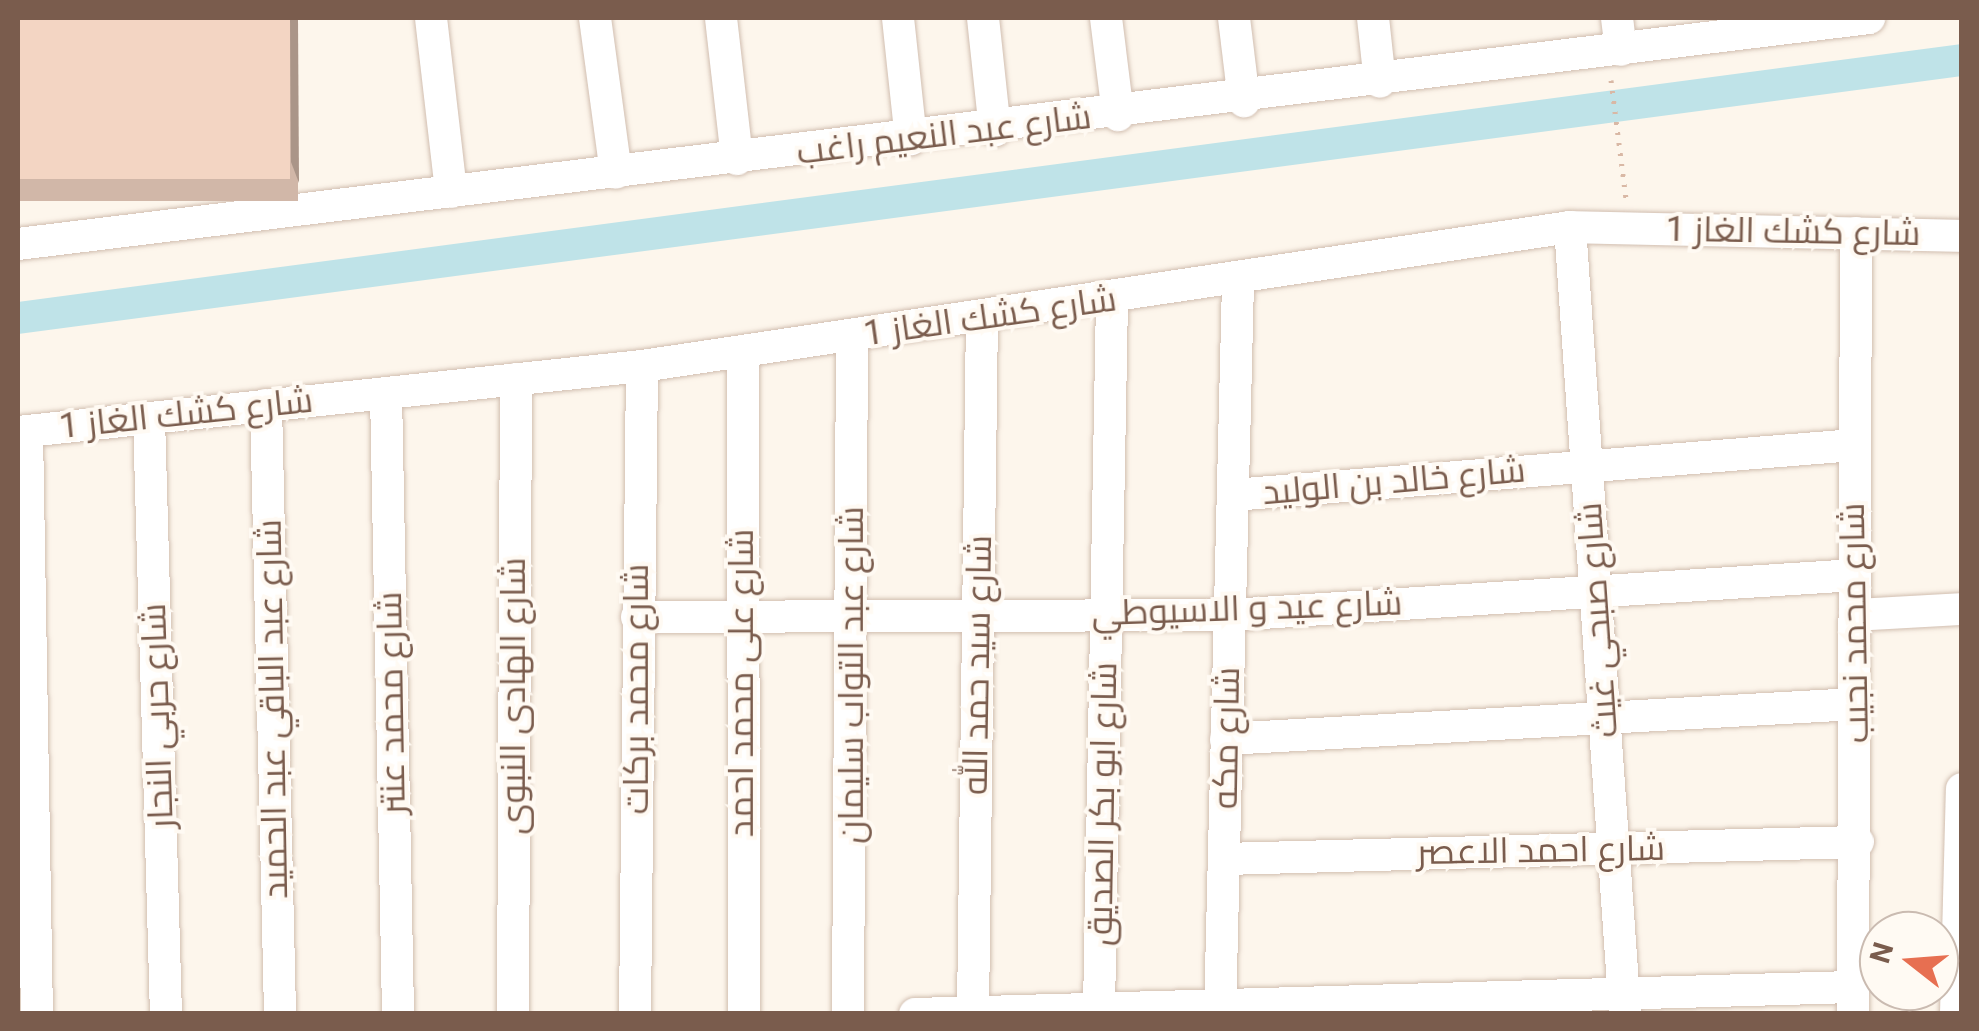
<!DOCTYPE html>
<html>
<head>
<meta charset="utf-8">
<style>
	body { margin:0 }
	#map { position:relative; width:1979px; height:1031px; overflow:hidden; background:#fdf6ec; font-family:Roboto,Cairo,sans-serif }
	div>[style] { position:absolute }
	[style*='--x'] { left:calc(var(--x)*1px); top:calc(var(--y)*1px); width:calc(var(--w)*1px); rotate:calc(var(--a)*1deg) }
	.canal>* { height:32px; margin:-16px; padding:0 16px; transform-origin:16px; border-radius:16px; background:#bfe3e8 }
	.path>* { height:5px; margin-top:-2.5px; transform-origin:0; background:repeating-linear-gradient(90deg,#d9b8a5 0 2.5px,transparent 0 10.5px) }
	.roads { filter:drop-shadow(0 0 2px #d1beb0) drop-shadow(0 0 2px #d1beb0) }
	.minor>* { height:32px; margin:-16px; padding:0 16px; transform-origin:16px; border-radius:16px; background:#fff }
	.wall>* { inset:0; background:#d1b7a8; transform-origin:0 0 }
	.shaded-wall>* { inset:0; background:#aa9588 }
	.building>* { inset:0; background:#f3d5c3; transform-origin:0 0 }
	span { translate:-50% -50%; white-space:nowrap; text-align:center; line-height:1.15; -webkit-text-stroke:8px #fffaf3; paint-order:stroke }
	.street-label { font-size:35px; color:#7a5c4d }
	.frame { position:absolute; inset:0; border:20px solid #7a5c4d; pointer-events:none }
	.north { position:absolute; left:1859px; top:911px; width:100px; height:100px; box-sizing:border-box; background:#fffaf3; border:2px solid #cabbb1; border-radius:50%; rotate:287deg; font-size:28px; font-weight:700; line-height:40px; text-align:center; color:#7a5c4d }
	.north::after { content:''; display:block; margin:auto; width:35px; height:45px; background:#e76f51; clip-path:polygon(50% 0,100% 100%,50% 72%,0 100%) }
</style>
</head>
<body>
<div id="map">
	<div class="canal">
		<div style="--x:18;--y:318;--w:1961;--a:-7.56"></div>
	</div>
	<div class="path">
		<div style="--x:1611;--y:80;--w:119;--a:82.8"></div>
	</div>
	<div class="roads">
		<div class="minor">
			<div style="--x:431;--y:18;--w:175;--a:83.4"></div>
			<div style="--x:595;--y:18;--w:156;--a:82.3"></div>
			<div style="--x:721;--y:18;--w:142;--a:83.5"></div>
			<div style="--x:898;--y:18;--w:122;--a:83.9"></div>
			<div style="--x:983;--y:18;--w:113;--a:83.9"></div>
			<div style="--x:1106;--y:18;--w:98;--a:82.9"></div>
			<div style="--x:1234;--y:18;--w:84;--a:83.1"></div>
			<div style="--x:1373;--y:18;--w:64;--a:83.8"></div>
			<div style="--x:1617;--y:18;--w:32;--a:83"></div>
			<div style="--x:1570;--y:227;--w:789;--a:86"></div>
			<div style="--x:18;--y:244;--w:1865;--a:-6.96"></div>
			<div style="--x:743;--y:352;--w:662;--a:89.91"></div>
			<div style="--x:386;--y:393;--w:621;--a:88.89"></div>
			<div style="--x:266;--y:405;--w:609;--a:88.68"></div>
			<div style="--x:149;--y:418;--w:596;--a:88.37"></div>
			<div style="--x:27;--y:431;--w:583;--a:89.02"></div>
			<div style="--x:18;--y:432;--w:627;--a:-6.04"></div>
			<div style="--x:642;--y:366;--w:938;--a:-8.52"></div>
			<div style="--x:1570;--y:227;--w:392;--a:1.3"></div>
			<div style="--x:1233;--y:495;--w:623;--a:-4.6"></div>
			<div style="--x:1855;--y:615;--w:107;--a:-3.2"></div>
			<div style="--x:637;--y:617;--w:593;--a:-0.19"></div>
			<div style="--x:1230;--y:615;--w:626;--a:-3.66"></div>
			<div style="--x:1226;--y:739;--w:631;--a:-3.18"></div>
			<div style="--x:1224;--y:859;--w:634;--a:-1.54"></div>
			<div style="--x:1099;--y:1009;--w:709;--a:-88.95"></div>
			<div style="--x:973;--y:1012;--w:694;--a:-89.26"></div>
			<div style="--x:513;--y:1014;--w:635;--a:-89.73"></div>
			<div style="--x:635;--y:1014;--w:648;--a:-89.38"></div>
			<div style="--x:848;--y:1014;--w:678;--a:-89.66"></div>
			<div style="--x:915;--y:1014;--w:939;--a:-1.65"></div>
			<div style="--x:1220;--y:1014;--w:732;--a:-88.59"></div>
			<div style="--x:1853;--y:1014;--w:781;--a:-89.78"></div>
			<div style="--x:1956;--y:1014;--w:225;--a:-88.5"></div>
		</div>
	</div>
	<div class="wall">
		<div style="left:18px;top:18px;width:280px;height:183px"></div>
	</div>
	<div class="shaded-wall">
		<div style="clip-path:polygon(290px 18px,298px 18px,299px 183px,291px 162px)"></div>
	</div>
	<div class="building">
		<div style="left:18px;top:18px;width:272px;height:161px"></div>
	</div>
	<div class="street-label">
		<span style="left:944px;top:135px;rotate:-7deg">شارع عبد النعيم راغب</span>
		<span style="left:1793px;top:232px;rotate:1deg">شارع كشك الغاز 1</span>
		<span style="left:990px;top:317px;rotate:-8deg">شارع كشك الغاز 1</span>
		<span style="left:186px;top:414px;rotate:-6deg">شارع كشك الغاز 1</span>
		<span style="left:1394px;top:482px;rotate:-5deg">شارع خالد بن الوليد</span>
		<span style="left:1247px;top:609px;rotate:-2deg">شارع عيد و الاسيوطي</span>
		<span style="left:1598px;top:620px;rotate:-94deg">شارع صبحي غيث</span>
		<span style="left:1855px;top:623px;rotate:-91deg">شارع محمد نجيب</span>
		<span style="left:978px;top:665px;rotate:-89deg">شارع سيد حمد الله</span>
		<span style="left:852px;top:675px;rotate:-90deg">شارع عبد التواب سليمان</span>
		<span style="left:742px;top:683px;rotate:-90deg">شارع على محمد احمد</span>
		<span style="left:637px;top:689px;rotate:-90deg">شارع محمد بركات</span>
		<span style="left:514px;top:696px;rotate:-90deg">شارع الهادى النبوى</span>
		<span style="left:392px;top:703px;rotate:-91deg">شارع محمد عنتر</span>
		<span style="left:273px;top:709px;rotate:-91deg">شارع عبد الباقي عبد الحميد</span>
		<span style="left:158px;top:716px;rotate:-92deg">شارع حربي النجار</span>
		<span style="left:1227px;top:738px;rotate:-89deg">شارع مكه</span>
		<span style="left:1103px;top:804px;rotate:-89deg">شارع ابو بكر الصديق</span>
		<span style="left:1541px;top:851px;rotate:-1deg">شارع احمد الاعصر</span>
	</div>
	<div class="frame"></div>
	<div class="north">N</div>
</div>
</body>
</html>
